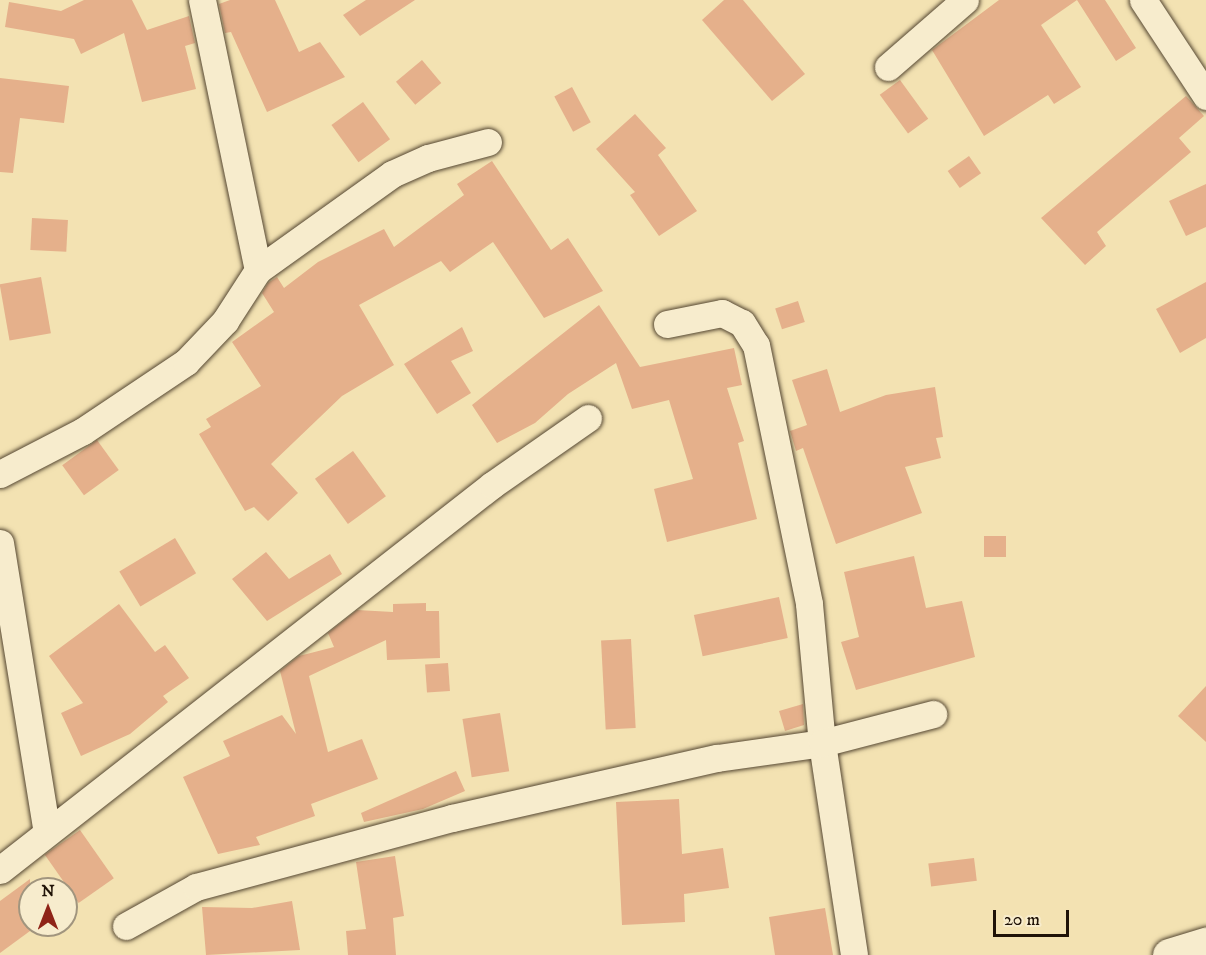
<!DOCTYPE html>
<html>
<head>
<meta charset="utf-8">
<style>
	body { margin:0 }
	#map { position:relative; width:1206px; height:955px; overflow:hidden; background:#f3e2b2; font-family:"IM FELL DW Pica",serif }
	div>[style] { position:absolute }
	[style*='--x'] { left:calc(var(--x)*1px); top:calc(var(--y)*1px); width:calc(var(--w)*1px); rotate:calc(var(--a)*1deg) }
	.building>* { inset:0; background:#e5b08b; transform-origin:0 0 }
	.roads { filter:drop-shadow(0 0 2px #554732) drop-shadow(0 0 2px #554732) }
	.minor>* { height:27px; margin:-13.5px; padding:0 13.5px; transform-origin:13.5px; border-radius:13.5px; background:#f7eccd }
	.tertiary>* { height:33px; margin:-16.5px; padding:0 16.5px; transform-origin:16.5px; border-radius:16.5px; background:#f7eccd }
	span { translate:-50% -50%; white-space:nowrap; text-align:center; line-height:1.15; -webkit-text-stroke:4.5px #f7eccd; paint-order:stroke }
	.north { position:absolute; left:18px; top:877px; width:60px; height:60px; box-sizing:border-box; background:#f7eccd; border:2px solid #a1957e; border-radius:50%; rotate:0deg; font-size:16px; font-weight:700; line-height:24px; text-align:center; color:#201307 }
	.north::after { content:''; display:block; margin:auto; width:21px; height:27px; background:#8f2418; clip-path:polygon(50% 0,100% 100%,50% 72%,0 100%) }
	.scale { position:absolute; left:993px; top:910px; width:76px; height:27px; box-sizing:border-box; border:3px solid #201307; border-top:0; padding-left:8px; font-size:18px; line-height:21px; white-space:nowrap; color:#201307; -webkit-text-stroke:4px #f7eccd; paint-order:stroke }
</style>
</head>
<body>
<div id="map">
	<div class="building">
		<div style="clip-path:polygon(84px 0,132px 0,147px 30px,189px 16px,195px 43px,185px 46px,196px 89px,142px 102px,124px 33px,81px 54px,74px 39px,5px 27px,9px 2px,61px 11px)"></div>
		<div style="clip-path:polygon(230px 0,275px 0,299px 52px,320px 42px,345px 77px,267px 112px,231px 32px,225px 33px,219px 4px)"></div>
		<div style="clip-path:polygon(366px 0,415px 0,360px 36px,343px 15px)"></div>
		<div style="clip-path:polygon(724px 0,743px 0,805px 74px,772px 101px,702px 20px)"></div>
		<div style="clip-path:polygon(999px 0,1105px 0,1136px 48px,1116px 61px,1077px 0,1041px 25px,1081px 87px,1054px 104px,1048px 95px,984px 136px,932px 50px)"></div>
		<div style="left:422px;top:60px;width:30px;height:34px;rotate:50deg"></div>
		<div style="clip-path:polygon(0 78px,69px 86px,64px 123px,20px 118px,13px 173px,0 172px)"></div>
		<div style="left:900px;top:80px;width:48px;height:25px;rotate:54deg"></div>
		<div style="left:572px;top:87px;width:40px;height:20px;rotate:62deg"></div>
		<div style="clip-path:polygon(1186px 96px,1204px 116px,1179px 138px,1191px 152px,1097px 232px,1106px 246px,1085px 265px,1041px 218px)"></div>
		<div style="left:363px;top:102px;width:46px;height:39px;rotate:54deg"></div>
		<div style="clip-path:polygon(635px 114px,666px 148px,658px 155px,697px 211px,659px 236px,630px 195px,635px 192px,596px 149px)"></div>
		<div style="left:969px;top:156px;width:21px;height:26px;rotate:55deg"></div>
		<div style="clip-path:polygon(492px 161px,551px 250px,568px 238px,603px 291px,544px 318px,493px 242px,450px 272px,441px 261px,359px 305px,394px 365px,342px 396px,271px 464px,298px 493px,268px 521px,254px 507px,245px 511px,199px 434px,211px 427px,206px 419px,261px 386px,232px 342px,274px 312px,262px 293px,268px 283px,277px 277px,284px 288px,318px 262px,384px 229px,394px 247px,464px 195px,457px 184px)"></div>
		<div style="clip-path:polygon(1206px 184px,1206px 227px,1186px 236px,1169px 201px)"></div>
		<div style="left:32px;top:218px;width:36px;height:32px;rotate:3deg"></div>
		<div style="left:41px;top:277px;width:57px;height:42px;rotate:80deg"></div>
		<div style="clip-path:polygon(1206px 282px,1206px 338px,1180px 353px,1156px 309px)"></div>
		<div style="left:798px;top:301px;width:22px;height:24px;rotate:72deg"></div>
		<div style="clip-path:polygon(599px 305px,640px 367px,734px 348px,742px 385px,727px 388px,744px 441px,738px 443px,757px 519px,667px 542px,654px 489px,693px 479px,669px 400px,632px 409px,616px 363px,568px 394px,535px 423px,497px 443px,472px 405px)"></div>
		<div style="clip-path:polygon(462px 327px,473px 351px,451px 361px,471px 393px,437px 414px,404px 364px)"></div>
		<div style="clip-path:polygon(827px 369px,840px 412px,886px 395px,935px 387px,943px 437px,936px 438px,941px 458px,905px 467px,922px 513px,836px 544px,803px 448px,796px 451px,790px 431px,807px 425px,792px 380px)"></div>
		<div style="left:97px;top:440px;width:37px;height:43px;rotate:54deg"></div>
		<div style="left:353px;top:451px;width:56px;height:47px;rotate:54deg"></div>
		<div style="left:1006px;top:536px;width:21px;height:22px;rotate:90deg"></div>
		<div style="left:175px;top:538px;width:41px;height:65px;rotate:59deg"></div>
		<div style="clip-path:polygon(266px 552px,289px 579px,330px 554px,342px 574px,267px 621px,232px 579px)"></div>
		<div style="clip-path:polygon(914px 556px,926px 608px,962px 601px,975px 657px,856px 690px,841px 642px,859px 637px,844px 572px)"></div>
		<div style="left:779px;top:597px;width:42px;height:87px;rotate:78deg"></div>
		<div style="clip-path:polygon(426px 603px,426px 611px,439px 611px,440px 658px,387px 660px,386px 640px,309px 676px,328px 752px,362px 739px,378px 779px,311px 804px,315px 816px,256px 837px,260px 845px,218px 854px,183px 777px,230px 756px,223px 741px,282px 715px,296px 734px,280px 671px,299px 656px,334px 647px,328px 633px,357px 610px,393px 612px,393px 604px)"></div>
		<div style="clip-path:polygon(119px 604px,155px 652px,165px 645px,189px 678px,163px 696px,168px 702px,130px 734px,81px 756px,61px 713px,83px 703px,49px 656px)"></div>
		<div style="left:631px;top:639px;width:89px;height:30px;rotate:87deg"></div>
		<div style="left:448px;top:663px;width:28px;height:23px;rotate:86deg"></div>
		<div style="clip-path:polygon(1206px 686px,1206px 742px,1178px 716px)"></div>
		<div style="clip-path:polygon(803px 704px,804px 725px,785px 731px,779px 711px)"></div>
		<div style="left:500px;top:713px;width:59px;height:38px;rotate:81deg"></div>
		<div style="clip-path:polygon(456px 771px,465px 791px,423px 809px,364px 822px,361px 813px)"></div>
		<div style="clip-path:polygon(679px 799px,682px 854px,723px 848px,729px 888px,684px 894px,685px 922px,622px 925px,616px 802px)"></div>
		<div style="left:80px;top:830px;width:59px;height:43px;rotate:55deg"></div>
		<div style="clip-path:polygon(395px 856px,404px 916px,393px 918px,396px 955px,348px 955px,346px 931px,366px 929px,356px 862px)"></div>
		<div style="left:974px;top:858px;width:23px;height:46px;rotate:83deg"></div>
		<div style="clip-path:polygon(30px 879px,30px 931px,0 953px,0 901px)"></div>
		<div style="clip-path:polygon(292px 901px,300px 950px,206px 955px,202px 907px,252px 908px)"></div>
		<div style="clip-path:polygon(825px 908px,833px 955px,775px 955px,769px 917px)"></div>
	</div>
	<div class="roads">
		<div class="minor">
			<div style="--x:202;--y:0;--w:276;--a:78.3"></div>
			<div style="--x:1143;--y:0;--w:115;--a:56.7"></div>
			<div style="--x:888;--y:67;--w:102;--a:-41"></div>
			<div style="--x:667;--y:324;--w:56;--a:-11.3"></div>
			<div style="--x:722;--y:313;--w:22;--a:27"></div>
			<div style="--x:742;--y:323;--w:26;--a:58"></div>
			<div style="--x:756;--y:345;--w:264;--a:78.4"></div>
			<div style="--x:809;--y:604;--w:140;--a:84.7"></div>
			<div style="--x:822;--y:743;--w:214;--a:81.4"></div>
			<div style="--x:0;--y:474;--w:93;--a:-27.4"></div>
			<div style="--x:83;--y:431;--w:124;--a:-33.8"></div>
			<div style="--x:186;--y:362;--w:57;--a:-46.4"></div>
			<div style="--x:225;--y:321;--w:61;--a:-57.1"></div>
			<div style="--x:258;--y:270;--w:165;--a:-35.6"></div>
			<div style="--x:392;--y:174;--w:39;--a:-24"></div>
			<div style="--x:428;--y:158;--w:62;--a:-14.9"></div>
			<div style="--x:0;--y:543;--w:293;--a:80.8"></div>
			<div style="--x:0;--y:870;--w:625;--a:-38.04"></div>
			<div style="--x:492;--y:485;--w:117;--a:-34.9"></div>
			<div style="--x:126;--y:926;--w:80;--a:-29.1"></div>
			<div style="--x:196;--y:887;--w:265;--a:-15.1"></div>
			<div style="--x:452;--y:818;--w:272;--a:-12.8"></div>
			<div style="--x:717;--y:758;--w:106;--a:-8.1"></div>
			<div style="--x:822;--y:743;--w:115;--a:-14.6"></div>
		</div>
		<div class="tertiary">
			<div style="--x:1169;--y:955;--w:39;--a:-17"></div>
		</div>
	</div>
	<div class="north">N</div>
	<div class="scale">20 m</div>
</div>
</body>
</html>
